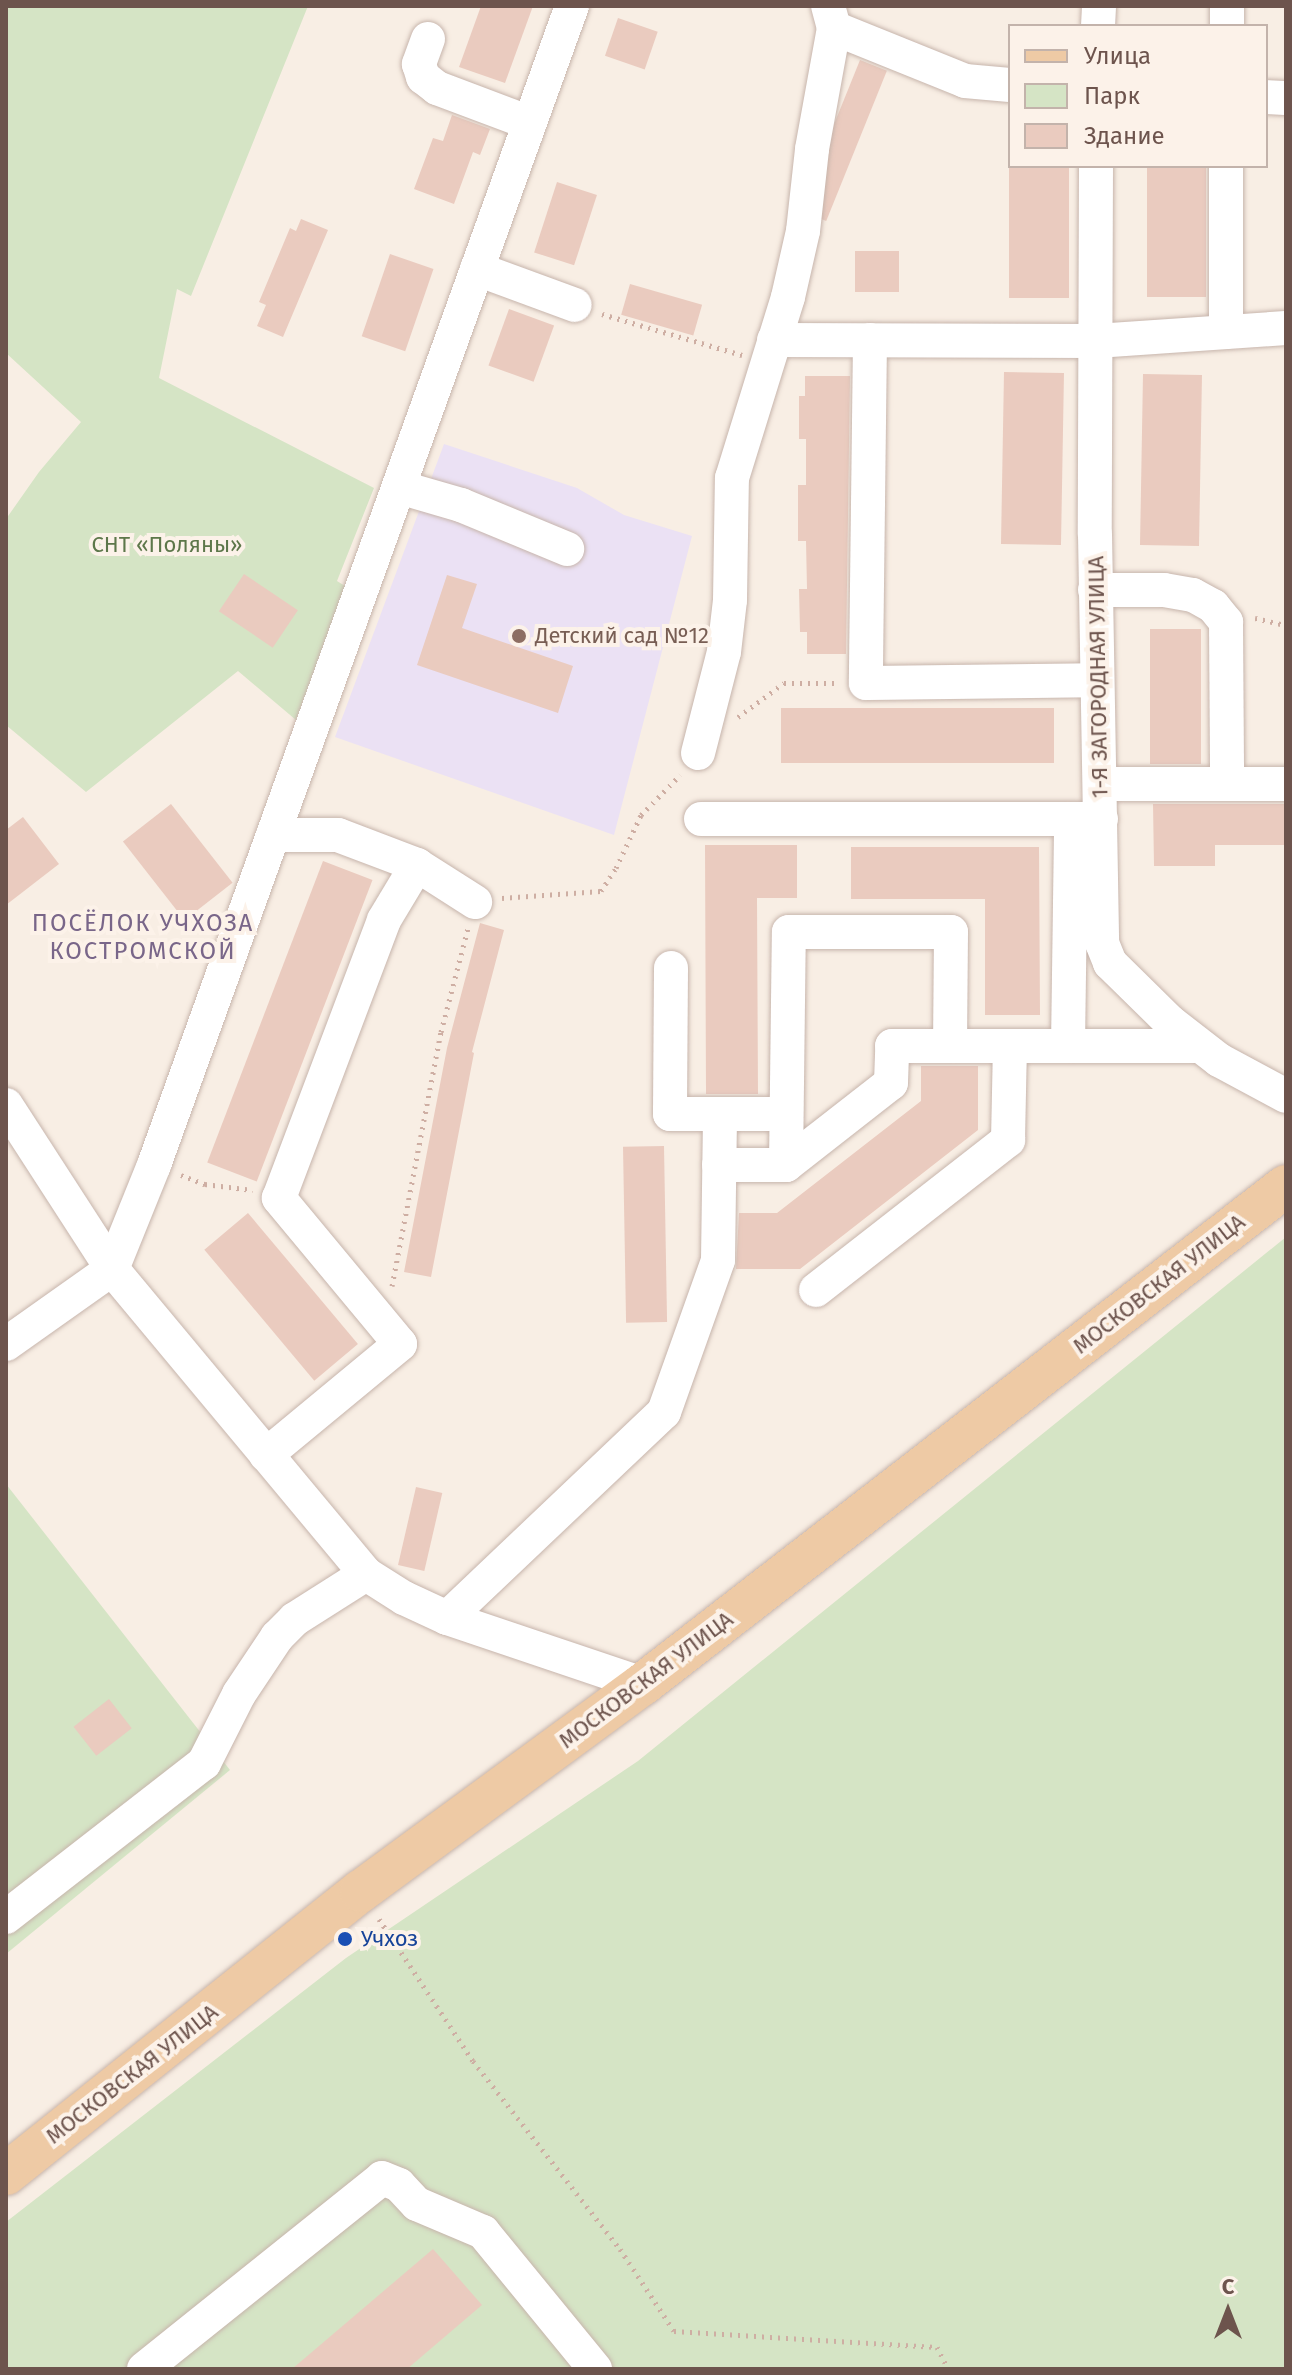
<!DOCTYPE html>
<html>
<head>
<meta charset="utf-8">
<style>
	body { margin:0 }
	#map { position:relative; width:1292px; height:2375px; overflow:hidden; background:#f8eee4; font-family:"Fira Sans",sans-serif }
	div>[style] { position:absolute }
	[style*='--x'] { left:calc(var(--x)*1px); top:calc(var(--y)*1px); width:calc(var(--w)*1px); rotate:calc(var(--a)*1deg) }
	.education>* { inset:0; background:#ebe1f4 }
	.green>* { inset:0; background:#d5e4c5 }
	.building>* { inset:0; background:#eacbbf; transform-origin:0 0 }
	.path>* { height:5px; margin-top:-2.5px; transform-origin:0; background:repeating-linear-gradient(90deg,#ceaea3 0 2px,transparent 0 8px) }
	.roads { filter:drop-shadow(0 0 2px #c7b5ac) drop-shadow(0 0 2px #c7b5ac) }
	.minor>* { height:34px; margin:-17px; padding:0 17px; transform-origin:17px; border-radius:17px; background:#fff }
	.major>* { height:42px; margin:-21px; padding:0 21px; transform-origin:21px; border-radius:21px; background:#eecaa5 }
	.dots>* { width:22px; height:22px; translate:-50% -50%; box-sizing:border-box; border:4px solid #fcf2e9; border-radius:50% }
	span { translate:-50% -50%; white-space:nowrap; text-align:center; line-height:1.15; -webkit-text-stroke:8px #fcf2e9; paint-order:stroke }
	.park-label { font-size:22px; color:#5d774a }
	.education-label { font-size:22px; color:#785e54 }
	.left { translate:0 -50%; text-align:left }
	.street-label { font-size:22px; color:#6d544d }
	.transit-label { font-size:22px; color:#164399 }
	.neighbourhood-label { font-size:24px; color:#796689; letter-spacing:2px }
	.frame { position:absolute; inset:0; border:8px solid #6d544d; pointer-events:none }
	.legend { position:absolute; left:1008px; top:24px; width:260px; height:144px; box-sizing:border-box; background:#fcf2e9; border:2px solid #c3b3ab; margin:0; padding:10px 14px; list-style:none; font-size:24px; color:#6d544d }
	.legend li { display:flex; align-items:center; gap:16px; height:40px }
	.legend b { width:40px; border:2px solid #c3b3ab }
	.north { position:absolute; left:1188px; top:2271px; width:80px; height:80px; -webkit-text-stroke:6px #fcf2e9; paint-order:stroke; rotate:0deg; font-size:22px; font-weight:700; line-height:32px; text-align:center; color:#6d544d }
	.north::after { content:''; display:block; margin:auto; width:28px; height:36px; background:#6d544d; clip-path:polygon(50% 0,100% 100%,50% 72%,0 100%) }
</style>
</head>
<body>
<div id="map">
	<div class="education">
		<div style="clip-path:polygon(444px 444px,577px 488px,624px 515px,692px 536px,614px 835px,335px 737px)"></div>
	</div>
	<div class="green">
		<div style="clip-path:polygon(6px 6px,308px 6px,191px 296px,177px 289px,159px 378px,374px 488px,337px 581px,345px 586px,296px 720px,238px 671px,86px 792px,6px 725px,6px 519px,39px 472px,81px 422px,6px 353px)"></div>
		<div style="clip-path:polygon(1286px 1237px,1286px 2369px,6px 2369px,6px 2222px,346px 1958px,638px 1761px)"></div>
		<div style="clip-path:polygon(6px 1484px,230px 1770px,6px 1954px)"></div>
	</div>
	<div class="building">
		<div style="clip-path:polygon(481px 6px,533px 6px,505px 83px,459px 67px)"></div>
		<div style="left:618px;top:18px;width:42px;height:40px;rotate:19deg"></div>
		<div style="left:860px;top:60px;width:29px;height:162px;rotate:22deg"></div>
		<div style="clip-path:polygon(452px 115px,490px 129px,480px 155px,473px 152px,454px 204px,414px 189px,433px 138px,443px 141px)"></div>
		<div style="left:1009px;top:166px;width:60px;height:132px"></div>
		<div style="left:1147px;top:166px;width:59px;height:131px"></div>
		<div style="left:557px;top:182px;width:42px;height:74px;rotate:18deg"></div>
		<div style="clip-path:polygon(301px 219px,328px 230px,283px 337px,257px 326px,266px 305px,259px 302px,290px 228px,296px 231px)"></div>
		<div style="left:855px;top:251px;width:44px;height:41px"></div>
		<div style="left:390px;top:254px;width:46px;height:87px;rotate:19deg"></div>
		<div style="left:630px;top:284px;width:75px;height:32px;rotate:16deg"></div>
		<div style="left:509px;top:309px;width:48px;height:60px;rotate:20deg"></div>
		<div style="left:1004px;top:372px;width:60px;height:172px;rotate:1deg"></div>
		<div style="left:1143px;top:374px;width:59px;height:171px;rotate:1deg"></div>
		<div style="clip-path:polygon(805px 376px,850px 376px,846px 654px,807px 654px,807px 632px,800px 632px,799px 589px,807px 589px,806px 541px,798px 541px,798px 485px,806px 485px,806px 439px,799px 439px,799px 396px,805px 396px)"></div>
		<div style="left:244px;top:574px;width:65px;height:45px;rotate:34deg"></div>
		<div style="clip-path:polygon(447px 575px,477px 584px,462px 628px,573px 666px,558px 713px,417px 665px)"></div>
		<div style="left:1201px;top:629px;width:135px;height:51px;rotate:90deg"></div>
		<div style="left:1054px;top:708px;width:55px;height:273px;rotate:90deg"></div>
		<div style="left:171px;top:804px;width:100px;height:61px;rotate:52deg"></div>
		<div style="clip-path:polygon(1153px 804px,1286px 804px,1286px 845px,1215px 845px,1215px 866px,1154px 866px)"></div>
		<div style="clip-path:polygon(23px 817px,59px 864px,6px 905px,6px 830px)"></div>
		<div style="clip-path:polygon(705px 845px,797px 845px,797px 898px,757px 898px,758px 1094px,706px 1094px)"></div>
		<div style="clip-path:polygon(851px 847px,1039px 847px,1040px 1015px,985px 1015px,985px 899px,851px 899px)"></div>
		<div style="left:323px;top:861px;width:53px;height:323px;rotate:21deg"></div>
		<div style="clip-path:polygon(480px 923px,504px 930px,472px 1052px,474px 1053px,431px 1277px,404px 1272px,447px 1048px)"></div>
		<div style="clip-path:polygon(921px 1066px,978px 1066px,978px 1130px,800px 1269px,736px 1269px,739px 1213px,777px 1213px,921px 1101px)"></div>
		<div style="left:664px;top:1146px;width:176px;height:41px;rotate:89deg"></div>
		<div style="left:248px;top:1213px;width:171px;height:57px;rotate:50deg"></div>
		<div style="left:416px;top:1487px;width:27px;height:80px;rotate:13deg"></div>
		<div style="left:109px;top:1699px;width:37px;height:45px;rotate:52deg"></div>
		<div style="clip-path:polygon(433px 2249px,482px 2305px,407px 2369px,292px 2369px)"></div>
	</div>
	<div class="path">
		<div style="--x:602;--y:314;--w:146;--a:16.3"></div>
		<div style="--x:1255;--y:618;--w:32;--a:13"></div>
		<div style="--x:738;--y:717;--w:57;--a:-36.5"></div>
		<div style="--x:784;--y:683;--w:53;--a:0"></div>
		<div style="--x:502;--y:898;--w:99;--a:-4"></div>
		<div style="--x:601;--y:891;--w:27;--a:-57"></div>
		<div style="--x:616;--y:868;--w:59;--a:-64.7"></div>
		<div style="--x:641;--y:815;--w:56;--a:-45.7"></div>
		<div style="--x:181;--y:1175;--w:26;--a:21"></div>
		<div style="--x:205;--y:1184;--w:48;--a:7.1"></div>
		<div style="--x:392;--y:1286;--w:259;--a:-79.1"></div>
		<div style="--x:441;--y:1032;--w:107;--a:-75.4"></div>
		<div style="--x:379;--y:1919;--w:170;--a:56.5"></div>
		<div style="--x:473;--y:2061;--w:239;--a:52"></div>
		<div style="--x:620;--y:2249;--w:98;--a:56.6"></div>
		<div style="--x:674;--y:2331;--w:263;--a:3.5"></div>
		<div style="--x:937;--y:2347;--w:25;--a:63"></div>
	</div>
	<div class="roads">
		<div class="minor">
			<div style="--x:1098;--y:26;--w:20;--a:-87"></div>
			<div style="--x:1227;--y:26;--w:20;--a:-90"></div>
			<div style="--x:834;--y:28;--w:141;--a:22"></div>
			<div style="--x:965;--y:81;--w:45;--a:5.1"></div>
			<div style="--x:428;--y:39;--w:27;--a:110"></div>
			<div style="--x:419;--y:64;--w:14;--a:73"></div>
			<div style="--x:423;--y:77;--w:18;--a:38"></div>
			<div style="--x:437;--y:88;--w:99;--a:20.6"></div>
			<div style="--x:1266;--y:97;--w:20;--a:3"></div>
			<div style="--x:1096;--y:166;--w:368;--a:90.2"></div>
			<div style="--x:1095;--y:534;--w:409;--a:89"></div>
			<div style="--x:1102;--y:943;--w:22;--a:68"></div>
			<div style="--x:1110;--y:963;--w:84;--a:44.5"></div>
			<div style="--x:1170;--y:1022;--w:62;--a:37.8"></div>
			<div style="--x:1219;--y:1060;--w:76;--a:28.2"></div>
			<div style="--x:1226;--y:166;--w:166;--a:90"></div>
			<div style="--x:477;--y:269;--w:104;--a:20.2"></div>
			<div style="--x:774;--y:340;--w:322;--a:0.2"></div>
			<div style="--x:1096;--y:341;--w:190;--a:-3.9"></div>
			<div style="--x:870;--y:340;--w:343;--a:90.7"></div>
			<div style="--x:866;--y:683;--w:230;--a:-0.7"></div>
			<div style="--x:399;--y:487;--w:65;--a:16.2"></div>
			<div style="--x:461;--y:505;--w:115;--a:22.5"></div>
			<div style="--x:1095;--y:590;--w:69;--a:0"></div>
			<div style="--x:1164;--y:590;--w:29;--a:10"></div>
			<div style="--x:1193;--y:595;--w:23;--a:29"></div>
			<div style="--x:1213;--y:606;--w:21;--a:51"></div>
			<div style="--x:1226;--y:622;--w:162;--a:89.6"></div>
			<div style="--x:698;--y:753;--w:104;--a:-75.6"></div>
			<div style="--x:724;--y:652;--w:52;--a:-83.4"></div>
			<div style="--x:730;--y:600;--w:122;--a:-89.1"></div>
			<div style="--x:732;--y:478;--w:189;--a:-72.8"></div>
			<div style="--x:788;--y:297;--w:68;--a:-77.2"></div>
			<div style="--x:803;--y:231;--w:82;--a:-83.7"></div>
			<div style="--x:812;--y:149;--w:123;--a:-79.7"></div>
			<div style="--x:834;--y:28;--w:23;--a:-105"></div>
			<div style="--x:1102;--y:784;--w:184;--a:0"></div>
			<div style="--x:701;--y:819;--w:400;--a:0"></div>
			<div style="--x:273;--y:835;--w:65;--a:0"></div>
			<div style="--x:338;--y:835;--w:85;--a:20.8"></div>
			<div style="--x:417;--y:865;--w:69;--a:32.5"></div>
			<div style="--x:671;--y:968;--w:146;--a:90.4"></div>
			<div style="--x:670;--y:1114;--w:116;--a:0"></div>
			<div style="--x:1068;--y:1046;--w:227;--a:-89.2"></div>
			<div style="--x:6;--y:1105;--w:195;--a:57.1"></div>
			<div style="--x:112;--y:1269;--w:397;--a:50.2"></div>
			<div style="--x:366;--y:1574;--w:45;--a:32.3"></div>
			<div style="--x:404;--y:1598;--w:47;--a:24.9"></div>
			<div style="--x:447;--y:1618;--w:207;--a:18.6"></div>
			<div style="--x:719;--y:1165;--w:67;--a:0"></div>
			<div style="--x:786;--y:1165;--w:133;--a:-38"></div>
			<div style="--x:891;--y:1083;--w:37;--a:-88"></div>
			<div style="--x:892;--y:1046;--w:307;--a:0"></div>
			<div style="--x:786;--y:1165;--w:233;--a:-89.3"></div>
			<div style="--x:789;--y:932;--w:162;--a:0"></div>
			<div style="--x:951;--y:932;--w:114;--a:90.5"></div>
			<div style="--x:816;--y:1290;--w:244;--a:-38"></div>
			<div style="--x:1008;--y:1140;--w:94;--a:-88.8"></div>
			<div style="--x:6;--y:1344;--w:130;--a:-35.3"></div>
			<div style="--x:112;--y:1269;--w:112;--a:-68"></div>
			<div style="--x:154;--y:1165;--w:1232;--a:-70.17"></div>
			<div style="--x:266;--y:1455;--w:174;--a:-39.6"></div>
			<div style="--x:400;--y:1344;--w:190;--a:-129.7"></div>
			<div style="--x:279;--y:1198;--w:297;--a:-69.3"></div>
			<div style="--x:384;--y:920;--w:64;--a:-59"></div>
			<div style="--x:447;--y:1618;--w:299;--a:-43.5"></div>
			<div style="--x:664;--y:1412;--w:161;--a:-70.4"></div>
			<div style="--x:718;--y:1260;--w:146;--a:-89.2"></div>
			<div style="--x:6;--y:1917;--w:251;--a:-37.9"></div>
			<div style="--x:204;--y:1763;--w:77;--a:-63.1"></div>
			<div style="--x:239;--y:1694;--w:69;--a:-56.3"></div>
			<div style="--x:277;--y:1637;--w:25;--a:-45"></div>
			<div style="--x:295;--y:1619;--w:84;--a:-32.4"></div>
			<div style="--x:144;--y:2369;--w:305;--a:-38.7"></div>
			<div style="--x:382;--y:2178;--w:18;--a:22"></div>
			<div style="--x:399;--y:2185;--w:26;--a:47"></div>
			<div style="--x:417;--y:2204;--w:72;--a:23"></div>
			<div style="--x:483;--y:2232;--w:177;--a:50.7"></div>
		</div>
		<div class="major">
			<div style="--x:6;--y:2174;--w:454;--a:-38.6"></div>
			<div style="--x:361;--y:1891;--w:350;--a:-36.3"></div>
			<div style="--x:643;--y:1684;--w:813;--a:-37.76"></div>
		</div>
	</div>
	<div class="dots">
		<div style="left:519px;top:636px;background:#8d6e63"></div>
		<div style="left:345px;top:1939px;background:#1a4fb4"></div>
	</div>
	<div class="park-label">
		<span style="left:167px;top:545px">СНТ «Поляны»</span>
	</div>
	<div class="education-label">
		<span class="left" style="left:535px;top:636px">Детский сад №12</span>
	</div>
	<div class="street-label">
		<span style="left:1098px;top:677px;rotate:-91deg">1-Я ЗАГОРОДНАЯ УЛИЦА</span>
		<span style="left:1159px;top:1284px;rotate:-38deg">МОСКОВСКАЯ УЛИЦА</span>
		<span style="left:646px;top:1680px;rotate:-37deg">МОСКОВСКАЯ УЛИЦА</span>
		<span style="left:132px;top:2074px;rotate:-38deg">МОСКОВСКАЯ УЛИЦА</span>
	</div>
	<div class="transit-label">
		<span class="left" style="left:361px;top:1939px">Учхоз</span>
	</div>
	<div class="neighbourhood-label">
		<span style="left:143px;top:938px">ПОСЁЛОК УЧХОЗА<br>КОСТРОМСКОЙ</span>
	</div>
	<div class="frame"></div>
	<ul class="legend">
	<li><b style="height:10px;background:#eecaa5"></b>Улица</li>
	<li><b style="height:22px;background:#d5e4c5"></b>Парк</li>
	<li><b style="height:22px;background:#eacbbf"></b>Здание</li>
	</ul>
	<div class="north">С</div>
</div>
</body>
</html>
